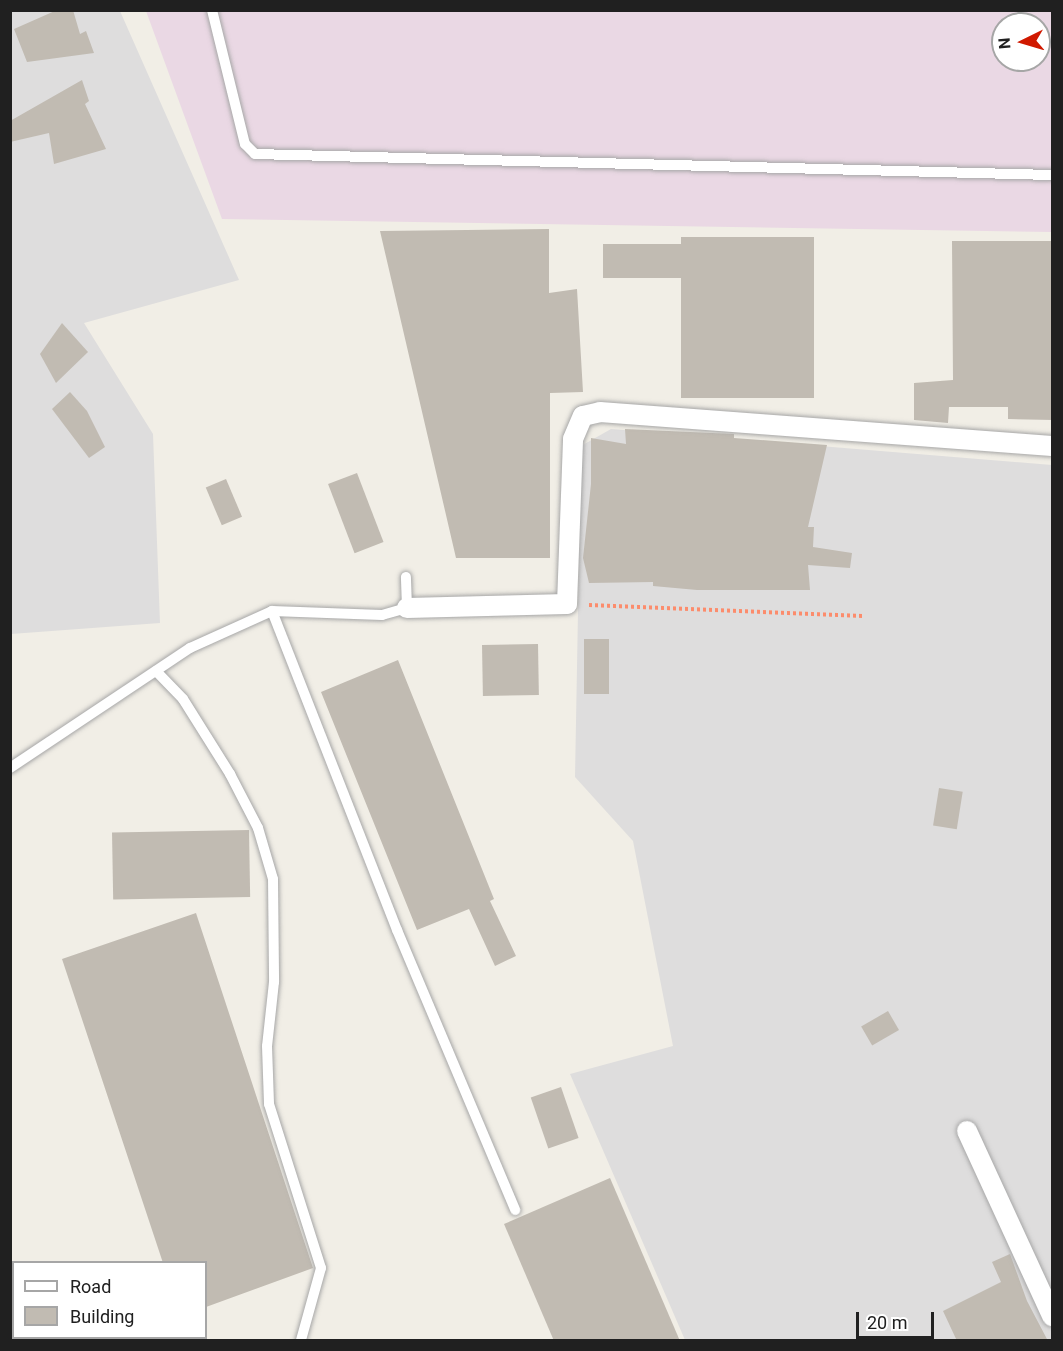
<!DOCTYPE html>
<html>
<head>
<meta charset="utf-8">
<style>
	body { margin:0 }
	#map { position:relative; width:1063px; height:1351px; overflow:hidden; background:#f1eee6; font-family:Roboto,sans-serif }
	div>[style] { position:absolute }
	[style*='--x'] { left:calc(var(--x)*1px); top:calc(var(--y)*1px); width:calc(var(--w)*1px); rotate:calc(var(--a)*1deg) }
	.residential>* { inset:0; background:#dedddd }
	.industrial>* { inset:0; background:#ead8e4 }
	.building>* { inset:0; background:#c1bbb2; transform-origin:0 0 }
	.path>* { height:4px; margin-top:-2px; transform-origin:0; background:repeating-linear-gradient(90deg,#fc8c6c 0 3px,transparent 0 6px) }
	.roads { filter:drop-shadow(0 0 2px #a7a7a7) drop-shadow(0 0 2px #a7a7a7) }
	.lane>* { height:10px; margin:-5px; padding:0 5px; transform-origin:5px; border-radius:5px; background:#fff }
	.street>* { height:20px; margin:-10px; padding:0 10px; transform-origin:10px; border-radius:10px; background:#fff }
	span { translate:-50% -50%; white-space:nowrap; text-align:center; line-height:1.15; -webkit-text-stroke:4.5px #fff; paint-order:stroke }
	.frame { position:absolute; inset:0; border:12px solid #202020; pointer-events:none }
	.legend { position:absolute; left:12px; top:1261px; width:195px; height:78px; box-sizing:border-box; background:#fff; border:2px solid #a6a6a6; margin:0; padding:8px 10px; list-style:none; font-size:18px; color:#202020 }
	.legend li { display:flex; align-items:center; gap:12px; height:30px }
	.legend b { width:30px; border:2px solid #a6a6a6 }
	.north { position:absolute; left:991px; top:12px; width:60px; height:60px; box-sizing:border-box; background:#fff; border:2px solid #a6a6a6; border-radius:50%; rotate:265deg; font-size:16px; font-weight:700; line-height:24px; text-align:center; color:#202020 }
	.north::after { content:''; display:block; margin:auto; width:21px; height:27px; background:#d01900; clip-path:polygon(50% 0,100% 100%,50% 72%,0 100%) }
	.scale { position:absolute; left:856px; top:1312px; width:78px; height:27px; box-sizing:border-box; border:3px solid #202020; border-top:0; padding-left:8px; font-size:18px; line-height:21px; white-space:nowrap; color:#202020; -webkit-text-stroke:4px #fff; paint-order:stroke }
</style>
</head>
<body>
<div id="map">
	<div class="residential">
		<div style="clip-path:polygon(11px 11px,120px 11px,239px 280px,84px 323px,153px 434px,160px 623px,11px 634px)"></div>
		<div style="clip-path:polygon(611px 429px,1052px 465px,1052px 1340px,685px 1340px,570px 1074px,673px 1046px,633px 841px,575px 777px,581px 446px)"></div>
		<div style="clip-path:polygon(11px 1299px,14px 1338px,151px 1340px,11px 1340px)"></div>
	</div>
	<div class="industrial">
		<div style="clip-path:polygon(evenodd,146px 11px,1052px 11px,1052px 232px,222px 219px,146px 11px,1003px 24px,1039px 24px,1039px 60px,1003px 60px,1003px 24px)"></div>
	</div>
	<div class="building">
		<div style="clip-path:polygon(57px 10px,73px 10px,80px 34px,86px 31px,94px 53px,27px 62px,14px 29px)"></div>
		<div style="clip-path:polygon(82px 80px,89px 101px,85px 104px,106px 149px,54px 164px,49px 133px,10px 142px,10px 121px)"></div>
		<div style="clip-path:polygon(549px 229px,549px 293px,577px 289px,583px 392px,550px 393px,550px 558px,456px 558px,380px 231px)"></div>
		<div style="clip-path:polygon(681px 237px,814px 237px,814px 398px,681px 398px,681px 278px,603px 278px,603px 244px,681px 244px)"></div>
		<div style="clip-path:polygon(952px 241px,1053px 241px,1053px 420px,1008px 419px,1008px 407px,949px 407px,948px 423px,914px 420px,914px 383px,953px 380px)"></div>
		<div style="clip-path:polygon(62px 323px,88px 352px,56px 383px,40px 354px)"></div>
		<div style="clip-path:polygon(70px 392px,87px 411px,105px 447px,89px 458px,52px 409px)"></div>
		<div style="clip-path:polygon(625px 429px,734px 434px,734px 438px,827px 445px,808px 527px,814px 527px,813px 547px,852px 553px,850px 568px,808px 565px,810px 590px,697px 590px,653px 586px,653px 582px,589px 583px,583px 558px,591px 484px,591px 438px,626px 444px)"></div>
		<div style="left:357px;top:473px;width:74px;height:31px;rotate:69deg"></div>
		<div style="left:226px;top:479px;width:41px;height:22px;rotate:67deg"></div>
		<div style="left:584px;top:639px;width:25px;height:55px"></div>
		<div style="left:538px;top:644px;width:51px;height:56px;rotate:89deg"></div>
		<div style="clip-path:polygon(398px 660px,494px 899px,490px 901px,516px 956px,495px 966px,469px 909px,417px 930px,321px 692px)"></div>
		<div style="left:939px;top:788px;width:24px;height:38px;rotate:9deg"></div>
		<div style="left:249px;top:830px;width:67px;height:137px;rotate:89deg"></div>
		<div style="clip-path:polygon(196px 913px,313px 1268px,206px 1307px,206px 1263px,163px 1263px,62px 959px)"></div>
		<div style="left:888px;top:1011px;width:22px;height:31px;rotate:60deg"></div>
		<div style="left:561px;top:1087px;width:54px;height:32px;rotate:71deg"></div>
		<div style="clip-path:polygon(610px 1178px,680px 1341px,554px 1341px,504px 1224px)"></div>
		<div style="clip-path:polygon(1010px 1254px,1027px 1301px,1048px 1341px,957px 1341px,943px 1311px,1001px 1282px,992px 1262px)"></div>
	</div>
	<div class="path">
		<div style="--x:589;--y:605;--w:274;--a:2.3"></div>
	</div>
	<div class="roads">
		<div class="lane">
			<div style="--x:212;--y:10;--w:138;--a:76.2"></div>
			<div style="--x:245;--y:144;--w:14;--a:45"></div>
			<div style="--x:255;--y:154;--w:797;--a:1.51"></div>
			<div style="--x:272;--y:611;--w:343;--a:68.6"></div>
			<div style="--x:397;--y:930;--w:304;--a:67.1"></div>
			<div style="--x:156;--y:671;--w:39;--a:46"></div>
			<div style="--x:183;--y:699;--w:89;--a:57.9"></div>
			<div style="--x:230;--y:774;--w:61;--a:62.6"></div>
			<div style="--x:258;--y:828;--w:53;--a:73.6"></div>
			<div style="--x:273;--y:879;--w:103;--a:89.4"></div>
			<div style="--x:274;--y:982;--w:64;--a:96.2"></div>
			<div style="--x:267;--y:1046;--w:58;--a:88"></div>
			<div style="--x:269;--y:1104;--w:172;--a:72.4"></div>
			<div style="--x:321;--y:1268;--w:75;--a:105.5"></div>
			<div style="--x:10;--y:768;--w:216;--a:-33.7"></div>
			<div style="--x:190;--y:648;--w:90;--a:-24.3"></div>
			<div style="--x:272;--y:611;--w:110;--a:2.1"></div>
			<div style="--x:382;--y:615;--w:26;--a:-16"></div>
			<div style="--x:407;--y:608;--w:31;--a:-92"></div>
		</div>
		<div class="street">
			<div style="--x:407;--y:608;--w:160;--a:-1.4"></div>
			<div style="--x:567;--y:604;--w:165;--a:-87.9"></div>
			<div style="--x:573;--y:439;--w:25;--a:-67"></div>
			<div style="--x:583;--y:416;--w:17;--a:-13"></div>
			<div style="--x:600;--y:412;--w:453;--a:4.3"></div>
			<div style="--x:967;--y:1131;--w:204;--a:65.3"></div>
		</div>
	</div>
	<div class="frame"></div>
	<ul class="legend">
	<li><b style="height:8px;background:#fff"></b>Road</li>
	<li><b style="height:16px;background:#c1bbb2"></b>Building</li>
	</ul>
	<div class="north">N</div>
	<div class="scale">20 m</div>
</div>
</body>
</html>
